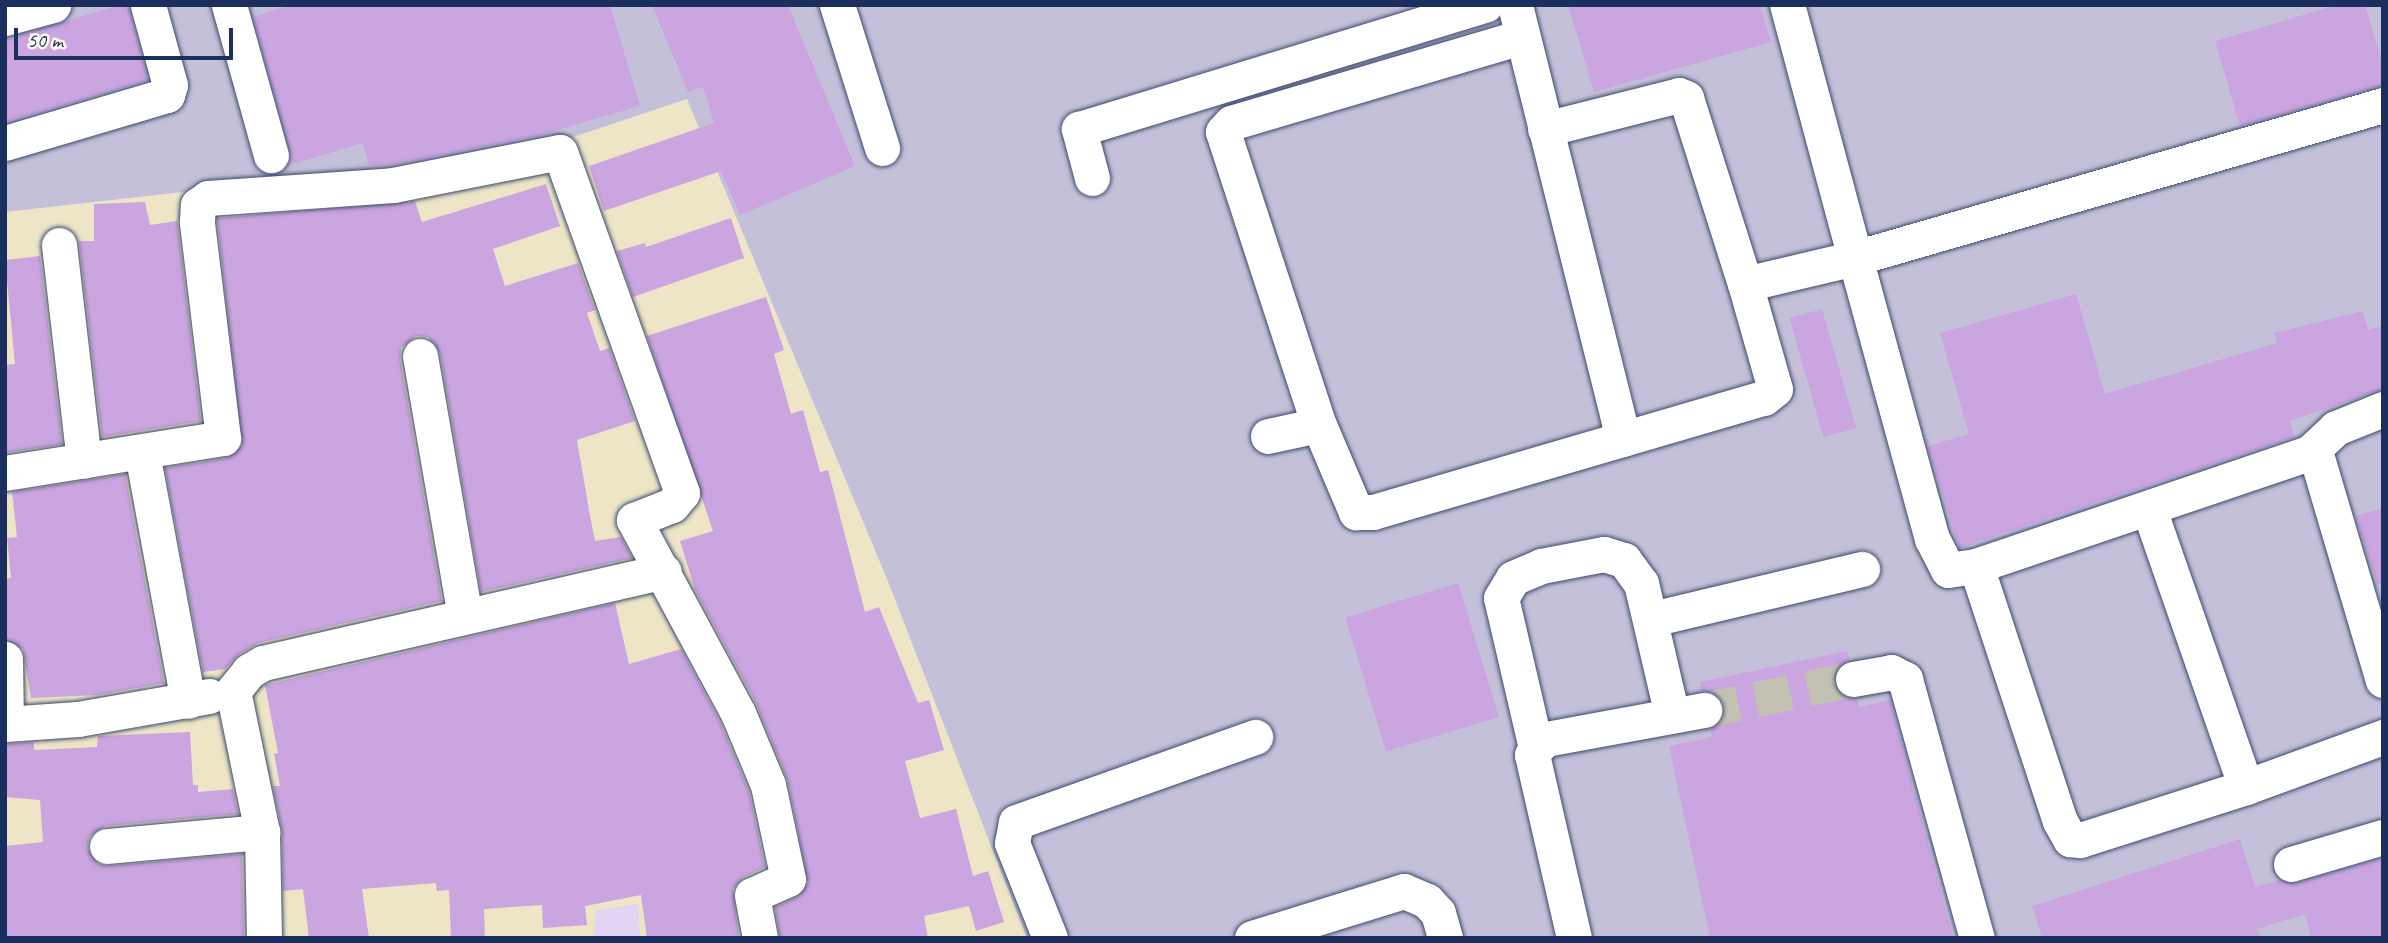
<!DOCTYPE html>
<html>
<head>
<meta charset="utf-8">
<style>
	body { margin:0 }
	#map { position:relative; width:2388px; height:943px; overflow:hidden; background:#ede5c6; font-family:Caveat,sans-serif }
	div>[style] { position:absolute }
	[style*='--x'] { left:calc(var(--x)*1px); top:calc(var(--y)*1px); width:calc(var(--w)*1px); rotate:calc(var(--a)*1deg) }
	.built>* { inset:0; background:#e2d4f3 }
	.industrial>* { inset:0; background:#c5c0da }
	.building>* { inset:0; background:#cba5e0; transform-origin:0 0 }
	.minor-tunnel>* { height:35px; margin-top:-17.5px; transform-origin:0; background:repeating-linear-gradient(90deg,#c3c1b1 0 35px,transparent 0 53px) }
	.roads { filter:drop-shadow(0 0 2px #3a4a6e) drop-shadow(0 0 2px #3a4a6e) }
	.minor>* { height:35px; margin:-17.5px; padding:0 17.5px; transform-origin:17.5px; border-radius:17.5px; background:#fff }
	span { translate:-50% -50%; white-space:nowrap; text-align:center; line-height:1.15; -webkit-text-stroke:5px #fbf7ec; paint-order:stroke }
	.frame { position:absolute; inset:0; border:7px solid #1b2f5e; pointer-events:none }
	.scale { position:absolute; left:14px; top:28px; width:219px; height:32px; box-sizing:border-box; border:4px solid #1b2f5e; border-top:0; padding-left:9px; font-size:21px; line-height:24px; white-space:nowrap; color:#1b2f5e; -webkit-text-stroke:5px #fbf7ec; paint-order:stroke }
</style>
</head>
<body>
<div id="map">
	<div class="built">
		<div style="clip-path:polygon(638px 904px,640px 938px,593px 938px,596px 910px)"></div>
	</div>
	<div class="industrial">
		<div style="clip-path:polygon(5px 5px,2383px 5px,2383px 938px,1027px 938px,887px 579px,687px 99px,489px 165px,324px 176px,5px 212px)"></div>
	</div>
	<div class="building">
		<div style="clip-path:polygon(120px 5px,128px 5px,148px 80px,5px 122px,5px 39px)"></div>
		<div style="clip-path:polygon(291px 5px,610px 5px,640px 106px,540px 135px,390px 165px,369px 166px,363px 143px,293px 164px,253px 17px)"></div>
		<div style="clip-path:polygon(652px 5px,788px 5px,855px 166px,740px 215px,721px 171px,604px 211px,589px 166px,714px 123px,703px 87px,688px 92px)"></div>
		<div style="clip-path:polygon(1568px 5px,1760px 5px,1771px 42px,1594px 92px)"></div>
		<div style="clip-path:polygon(2337px 5px,2365px 5px,2383px 66px,2383px 85px,2240px 126px,2215px 41px)"></div>
		<div style="clip-path:polygon(546px 184px,560px 226px,493px 249px,505px 286px,578px 263px,595px 310px,587px 313px,600px 351px,609px 348px,635px 421px,577px 440px,590px 516px,595px 541px,621px 537px,632px 558px,481px 592px,440px 353px,428px 337px,416px 336px,401px 348px,400px 359px,442px 601px,258px 643px,239px 654px,225px 669px,203px 672px,165px 468px,226px 458px,242px 445px,217px 218px,415px 201px,422px 222px)"></div>
		<div style="clip-path:polygon(145px 202px,150px 225px,177px 221px,201px 421px,102px 437px,79px 241px,94px 241px,94px 204px)"></div>
		<div style="clip-path:polygon(731px 218px,744px 258px,633px 297px,617px 251px,645px 243px,646px 247px)"></div>
		<div style="clip-path:polygon(40px 256px,62px 444px,5px 453px,5px 365px,15px 364px,5px 260px)"></div>
		<div style="clip-path:polygon(2076px 294px,2105px 394px,2277px 343px,2274px 333px,2363px 311px,2368px 330px,2383px 326px,2383px 389px,2290px 421px,2294px 437px,1959px 548px,1928px 446px,1969px 434px,1940px 333px)"></div>
		<div style="clip-path:polygon(766px 297px,784px 350px,774px 354px,791px 414px,803px 410px,820px 472px,828px 470px,865px 612px,879px 607px,918px 703px,929px 700px,944px 750px,905px 761px,920px 818px,956px 809px,973px 876px,988px 871px,1004px 922px,976px 931px,969px 906px,924px 916px,928px 938px,780px 938px,775px 907px,797px 897px,808px 883px,788px 781px,756px 703px,695px 590px,680px 541px,713px 531px,647px 336px)"></div>
		<div style="left:1822px;top:309px;width:124px;height:34px;rotate:74deg"></div>
		<div style="clip-path:polygon(125px 474px,164px 683px,98px 695px,31px 698px,23px 649px,5px 639px,5px 579px,11px 578px,7px 538px,17px 537px,12px 492px)"></div>
		<div style="clip-path:polygon(2383px 508px,2383px 584px,2377px 584px,2356px 516px)"></div>
		<div style="left:1458px;top:583px;width:140px;height:118px;rotate:73deg"></div>
		<div style="clip-path:polygon(615px 603px,629px 664px,681px 649px,720px 722px,749px 791px,765px 867px,743px 877px,733px 889px,739px 938px,647px 938px,641px 895px,585px 906px,587px 925px,543px 928px,542px 905px,484px 909px,485px 938px,451px 938px,449px 890px,437px 891px,436px 883px,362px 889px,369px 938px,309px 938px,303px 889px,283px 891px,282px 831px,273px 786px,280px 786px,274px 754px,278px 753px,265px 685px)"></div>
		<div style="clip-path:polygon(1847px 651px,1849px 659px,1834px 672px,1833px 683px,1846px 698px,1857px 699px,1859px 707px,1890px 700px,1953px 938px,1710px 938px,1669px 746px,1712px 737px,1710px 729px,1723px 717px,1720px 698px,1701px 690px,1700px 682px)"></div>
		<div style="clip-path:polygon(190px 732px,193px 785px,198px 785px,198px 792px,233px 789px,238px 814px,105px 826px,89px 837px,87px 848px,98px 864px,108px 866px,242px 854px,244px 938px,5px 938px,5px 846px,43px 842px,40px 800px,5px 797px,5px 744px,34px 742px,34px 750px,97px 747px,98px 736px)"></div>
		<div style="clip-path:polygon(2240px 839px,2255px 887px,2280px 880px,2297px 883px,2383px 858px,2383px 938px,2311px 938px,2305px 914px,2257px 929px,2261px 938px,2042px 938px,2032px 906px)"></div>
	</div>
	<div class="minor-tunnel">
		<div style="--x:1704;--y:710;--w:152;--a:-11.8"></div>
	</div>
	<div class="roads">
		<div class="minor">
			<div style="--x:229;--y:5;--w:156;--a:74.4"></div>
			<div style="--x:837;--y:5;--w:150;--a:72.5"></div>
			<div style="--x:1515;--y:5;--w:447;--a:76"></div>
			<div style="--x:5;--y:18;--w:50;--a:-15.2"></div>
			<div style="--x:1521;--y:37;--w:302;--a:163.5"></div>
			<div style="--x:1231;--y:123;--w:12;--a:132"></div>
			<div style="--x:1223;--y:132;--w:308;--a:71.9"></div>
			<div style="--x:1319;--y:425;--w:95;--a:67"></div>
			<div style="--x:1356;--y:512;--w:17;--a:0"></div>
			<div style="--x:1373;--y:512;--w:407;--a:-16.3"></div>
			<div style="--x:1764;--y:398;--w:14;--a:-39"></div>
			<div style="--x:1775;--y:389;--w:109;--a:-105.9"></div>
			<div style="--x:1745;--y:284;--w:113;--a:-13.3"></div>
			<div style="--x:1855;--y:258;--w:262;--a:-105"></div>
			<div style="--x:1545;--y:129;--w:138;--a:-14.2"></div>
			<div style="--x:1679;--y:95;--w:8;--a:23"></div>
			<div style="--x:1686;--y:98;--w:195;--a:72.4"></div>
			<div style="--x:5;--y:143;--w:169;--a:-16.5"></div>
			<div style="--x:167;--y:95;--w:10;--a:-73"></div>
			<div style="--x:170;--y:85;--w:83;--a:-105.4"></div>
			<div style="--x:1092;--y:178;--w:51;--a:-104.9"></div>
			<div style="--x:1079;--y:129;--w:425;--a:-17"></div>
			<div style="--x:59;--y:245;--w:217;--a:83.4"></div>
			<div style="--x:420;--y:356;--w:264;--a:80.2"></div>
			<div style="--x:2383;--y:409;--w:51;--a:158"></div>
			<div style="--x:2336;--y:428;--w:37;--a:137"></div>
			<div style="--x:2309;--y:453;--w:352;--a:161.3"></div>
			<div style="--x:1976;--y:566;--w:268;--a:71.8"></div>
			<div style="--x:2060;--y:821;--w:21;--a:61"></div>
			<div style="--x:2070;--y:839;--w:10;--a:6"></div>
			<div style="--x:2080;--y:840;--w:174;--a:-17.7"></div>
			<div style="--x:2246;--y:787;--w:146;--a:-20.1"></div>
			<div style="--x:1268;--y:436;--w:52;--a:-12.2"></div>
			<div style="--x:2315;--y:451;--w:239;--a:73.5"></div>
			<div style="--x:142;--y:453;--w:252;--a:79.5"></div>
			<div style="--x:5;--y:473;--w:221;--a:-9.1"></div>
			<div style="--x:223;--y:438;--w:218;--a:-96.9"></div>
			<div style="--x:197;--y:222;--w:17;--a:-87"></div>
			<div style="--x:198;--y:205;--w:12;--a:-35"></div>
			<div style="--x:208;--y:198;--w:185;--a:-4"></div>
			<div style="--x:393;--y:185;--w:170;--a:-11.2"></div>
			<div style="--x:560;--y:152;--w:362;--a:70.3"></div>
			<div style="--x:682;--y:493;--w:16;--a:130"></div>
			<div style="--x:672;--y:505;--w:41;--a:158.5"></div>
			<div style="--x:634;--y:520;--w:219;--a:61.7"></div>
			<div style="--x:738;--y:713;--w:78;--a:67.4"></div>
			<div style="--x:768;--y:785;--w:96;--a:78"></div>
			<div style="--x:788;--y:879;--w:39;--a:156"></div>
			<div style="--x:752;--y:895;--w:44;--a:79.5"></div>
			<div style="--x:2149;--y:509;--w:294;--a:70.8"></div>
			<div style="--x:1976;--y:566;--w:28;--a:172"></div>
			<div style="--x:1948;--y:570;--w:35;--a:-117"></div>
			<div style="--x:1932;--y:539;--w:291;--a:-105.3"></div>
			<div style="--x:1855;--y:258;--w:550;--a:-16.16"></div>
			<div style="--x:1652;--y:619;--w:216;--a:-13.4"></div>
			<div style="--x:5;--y:659;--w:65;--a:89.1"></div>
			<div style="--x:1853;--y:679;--w:39;--a:-10"></div>
			<div style="--x:1891;--y:672;--w:16;--a:27"></div>
			<div style="--x:1905;--y:679;--w:269;--a:74.5"></div>
			<div style="--x:5;--y:724;--w:73;--a:-3.9"></div>
			<div style="--x:78;--y:719;--w:133;--a:-10"></div>
			<div style="--x:1536;--y:748;--w:154;--a:-103.1"></div>
			<div style="--x:1501;--y:598;--w:23;--a:-59"></div>
			<div style="--x:1513;--y:578;--w:30;--a:-23"></div>
			<div style="--x:1541;--y:566;--w:64;--a:-10.8"></div>
			<div style="--x:1604;--y:554;--w:21;--a:17"></div>
			<div style="--x:1624;--y:560;--w:29;--a:54"></div>
			<div style="--x:1641;--y:583;--w:136;--a:76.8"></div>
			<div style="--x:107;--y:846;--w:156;--a:-5.2"></div>
			<div style="--x:2291;--y:864;--w:96;--a:-16.4"></div>
			<div style="--x:264;--y:938;--w:106;--a:-91.1"></div>
			<div style="--x:262;--y:832;--w:144;--a:-101.6"></div>
			<div style="--x:233;--y:691;--w:26;--a:-51"></div>
			<div style="--x:249;--y:671;--w:16;--a:-30"></div>
			<div style="--x:263;--y:663;--w:411;--a:-12.9"></div>
			<div style="--x:1050;--y:938;--w:102;--a:-111.8"></div>
			<div style="--x:1012;--y:843;--w:21;--a:-79"></div>
			<div style="--x:1016;--y:822;--w:254;--a:-19.6"></div>
			<div style="--x:1252;--y:938;--w:159;--a:-17.2"></div>
			<div style="--x:1404;--y:891;--w:25;--a:23"></div>
			<div style="--x:1427;--y:901;--w:16;--a:47"></div>
			<div style="--x:1438;--y:913;--w:26;--a:74"></div>
			<div style="--x:1574;--y:938;--w:188;--a:-102.9"></div>
			<div style="--x:1532;--y:755;--w:8;--a:-60"></div>
			<div style="--x:1536;--y:748;--w:13;--a:-42"></div>
			<div style="--x:1546;--y:739;--w:161;--a:-10.4"></div>
		</div>
	</div>
	<div class="frame"></div>
	<div class="scale">50 m</div>
</div>
</body>
</html>
